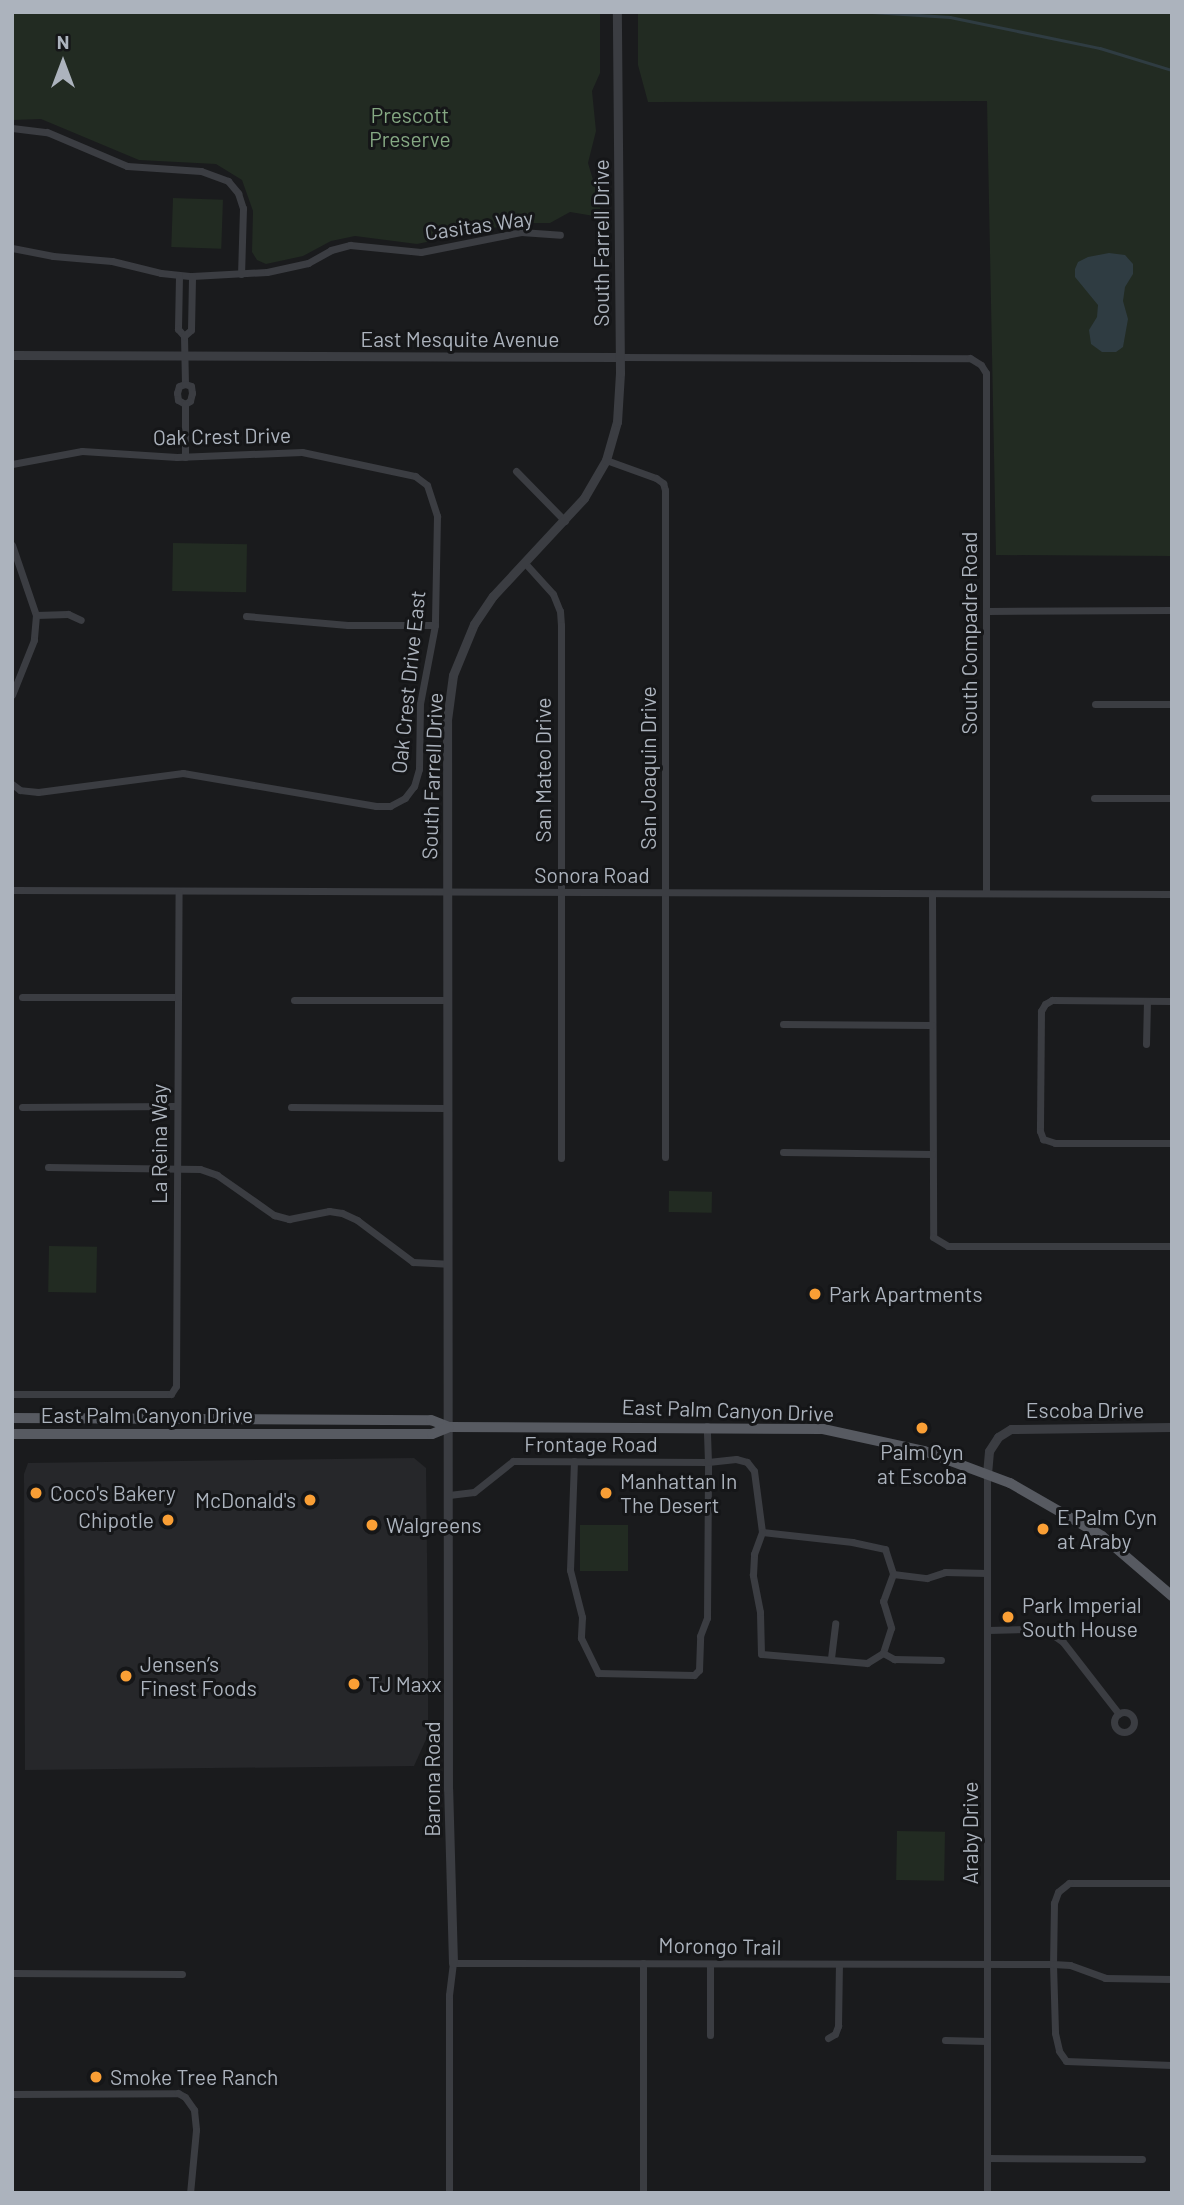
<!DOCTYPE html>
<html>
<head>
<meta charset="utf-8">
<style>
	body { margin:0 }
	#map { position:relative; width:1184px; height:2205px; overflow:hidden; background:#1a1b1d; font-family:Barlow,sans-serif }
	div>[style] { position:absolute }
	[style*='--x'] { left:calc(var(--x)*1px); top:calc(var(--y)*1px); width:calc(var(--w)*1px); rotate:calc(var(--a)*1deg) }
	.built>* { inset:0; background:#26272a }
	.green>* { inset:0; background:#222b22; transform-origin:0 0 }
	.water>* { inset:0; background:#2f3c42 }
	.stream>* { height:2.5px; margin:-1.25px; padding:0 1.25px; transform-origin:1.25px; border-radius:1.25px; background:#2f3c42 }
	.minor>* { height:7px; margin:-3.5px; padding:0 3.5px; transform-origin:3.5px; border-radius:3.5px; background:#3b3d42 }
	.minor>.ring { margin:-3.5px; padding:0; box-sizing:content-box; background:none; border:7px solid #3b3d42; border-radius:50% }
	.tertiary>* { height:9px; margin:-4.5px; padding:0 4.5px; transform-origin:4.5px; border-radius:4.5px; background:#3b3d42 }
	.primary>* { height:10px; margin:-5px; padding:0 5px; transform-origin:5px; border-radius:5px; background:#575a61 }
	.dots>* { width:19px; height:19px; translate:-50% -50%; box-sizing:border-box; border:4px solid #151618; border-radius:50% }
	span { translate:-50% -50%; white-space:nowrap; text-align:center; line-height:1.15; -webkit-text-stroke:6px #151618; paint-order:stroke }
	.park-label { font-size:21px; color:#85a883 }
	.street-label { font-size:21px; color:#acb3bd }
	.poi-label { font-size:21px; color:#acb3bd }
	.left { translate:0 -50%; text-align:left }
	.right { translate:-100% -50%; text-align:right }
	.frame { position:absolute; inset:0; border:14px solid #acb3bd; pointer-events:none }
	.north { position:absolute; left:28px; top:28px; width:70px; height:70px; -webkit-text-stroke:5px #151618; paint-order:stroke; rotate:0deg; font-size:19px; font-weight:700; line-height:28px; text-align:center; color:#acb3bd }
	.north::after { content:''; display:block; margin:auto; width:24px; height:32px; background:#acb3bd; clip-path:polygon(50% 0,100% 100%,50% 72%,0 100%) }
</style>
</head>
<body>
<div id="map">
	<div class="built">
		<div style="clip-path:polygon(414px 1458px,426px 1468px,428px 1642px,428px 1735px,414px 1766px,25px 1770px,24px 1474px,28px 1463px)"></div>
	</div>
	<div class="green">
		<div style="clip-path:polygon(12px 12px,600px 12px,600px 73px,592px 91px,596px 131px,588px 163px,600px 203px,600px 217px,570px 212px,550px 223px,517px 223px,417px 244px,355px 236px,331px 241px,303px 256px,266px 264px,257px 260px,252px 252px,253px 211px,242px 180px,216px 164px,139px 160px,41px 119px,12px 120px)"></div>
		<div style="clip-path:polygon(638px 12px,1172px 12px,1172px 556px,996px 555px,987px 101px,648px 102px,638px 65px)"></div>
		<div style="left:173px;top:198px;width:50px;height:49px;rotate:2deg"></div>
		<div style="left:173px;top:543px;width:74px;height:48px;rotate:1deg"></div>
		<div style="left:669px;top:1191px;width:43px;height:21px;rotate:1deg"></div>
		<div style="left:49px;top:1246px;width:48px;height:46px;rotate:1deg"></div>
		<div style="left:580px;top:1525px;width:48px;height:46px"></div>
		<div style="left:897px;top:1831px;width:48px;height:49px;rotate:1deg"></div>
	</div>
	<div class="water">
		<div style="clip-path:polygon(1109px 253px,1125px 255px,1133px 264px,1133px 274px,1125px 287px,1123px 301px,1128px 319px,1123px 347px,1116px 352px,1102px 352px,1091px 344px,1089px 330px,1097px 317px,1098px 305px,1075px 277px,1075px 269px,1078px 262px,1088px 257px)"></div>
	</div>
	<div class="stream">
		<div style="--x:872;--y:12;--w:78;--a:3.7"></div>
		<div style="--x:950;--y:17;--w:153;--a:11.7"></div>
		<div style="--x:1100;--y:48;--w:75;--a:17"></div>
	</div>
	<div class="minor">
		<div style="--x:12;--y:128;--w:35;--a:7"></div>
		<div style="--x:47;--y:132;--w:87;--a:23"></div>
		<div style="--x:127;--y:166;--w:74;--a:3.9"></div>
		<div style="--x:201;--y:171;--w:29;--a:20"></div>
		<div style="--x:228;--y:181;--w:16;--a:50"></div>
		<div style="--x:238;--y:193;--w:16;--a:72"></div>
		<div style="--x:243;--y:208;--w:66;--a:91.7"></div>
		<div style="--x:12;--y:248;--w:42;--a:11"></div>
		<div style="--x:53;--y:256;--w:59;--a:4.8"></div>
		<div style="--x:112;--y:261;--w:50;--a:13.8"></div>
		<div style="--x:161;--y:273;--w:31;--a:6"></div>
		<div style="--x:192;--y:276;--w:75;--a:-3.1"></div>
		<div style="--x:267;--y:272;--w:42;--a:-12.4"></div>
		<div style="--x:308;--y:263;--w:26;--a:-29"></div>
		<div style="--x:331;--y:250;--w:20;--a:-15"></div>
		<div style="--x:350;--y:245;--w:71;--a:5.6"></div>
		<div style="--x:421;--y:252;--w:102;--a:-11.3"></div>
		<div style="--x:521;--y:232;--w:39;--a:4"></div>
		<div style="--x:179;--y:276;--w:53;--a:91.1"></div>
		<div style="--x:178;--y:329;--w:9;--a:49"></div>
		<div style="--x:184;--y:336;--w:48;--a:88.8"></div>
		<div style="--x:184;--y:336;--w:9;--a:-41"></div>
		<div style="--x:191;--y:330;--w:54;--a:-88.9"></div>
		<div style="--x:619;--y:357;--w:351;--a:0.2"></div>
		<div style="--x:970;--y:358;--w:13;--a:32"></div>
		<div style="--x:981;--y:365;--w:9;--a:58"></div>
		<div style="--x:986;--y:373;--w:520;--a:90"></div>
		<div style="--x:185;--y:404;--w:8;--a:-150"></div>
		<div style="--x:178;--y:400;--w:7;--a:-98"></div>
		<div style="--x:177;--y:393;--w:7;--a:-74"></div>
		<div style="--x:179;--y:386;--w:6;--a:-18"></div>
		<div style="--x:185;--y:384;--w:6;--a:18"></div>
		<div style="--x:191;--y:386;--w:7;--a:82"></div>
		<div style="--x:192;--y:393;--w:8;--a:104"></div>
		<div style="--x:190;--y:401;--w:6;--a:149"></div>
		<div style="--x:185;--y:404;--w:53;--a:90"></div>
		<div style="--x:606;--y:460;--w:53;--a:19.8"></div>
		<div style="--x:656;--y:478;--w:9;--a:36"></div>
		<div style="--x:663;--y:483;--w:7;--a:74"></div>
		<div style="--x:665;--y:490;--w:667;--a:90"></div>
		<div style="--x:12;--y:464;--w:71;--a:-10.5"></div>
		<div style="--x:82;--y:451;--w:95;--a:3.6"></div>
		<div style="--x:177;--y:457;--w:125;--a:-2.3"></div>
		<div style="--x:302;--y:452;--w:116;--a:12"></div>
		<div style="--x:415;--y:476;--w:15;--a:37"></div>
		<div style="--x:427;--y:485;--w:33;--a:72"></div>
		<div style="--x:437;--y:516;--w:109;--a:91.1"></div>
		<div style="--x:435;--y:625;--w:80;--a:100.8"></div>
		<div style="--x:420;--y:704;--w:65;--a:90.9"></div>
		<div style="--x:419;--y:769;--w:18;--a:106"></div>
		<div style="--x:414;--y:786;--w:15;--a:127"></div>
		<div style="--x:405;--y:798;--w:17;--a:152"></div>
		<div style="--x:390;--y:806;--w:14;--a:180"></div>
		<div style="--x:376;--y:806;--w:196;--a:-170.3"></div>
		<div style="--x:183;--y:773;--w:146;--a:172.5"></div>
		<div style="--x:38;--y:792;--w:18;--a:-174"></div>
		<div style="--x:20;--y:790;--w:10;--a:-143"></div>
		<div style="--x:516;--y:471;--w:70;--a:45.6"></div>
		<div style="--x:12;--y:545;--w:74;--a:71.1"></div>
		<div style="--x:36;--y:615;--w:25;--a:95"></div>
		<div style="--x:34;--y:640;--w:59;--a:111.8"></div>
		<div style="--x:524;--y:562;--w:43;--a:47.8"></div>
		<div style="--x:553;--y:594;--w:18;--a:68"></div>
		<div style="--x:560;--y:611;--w:14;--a:86"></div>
		<div style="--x:561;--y:625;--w:533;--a:90"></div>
		<div style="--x:987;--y:611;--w:185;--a:-0.3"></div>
		<div style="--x:36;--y:615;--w:32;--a:-2"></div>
		<div style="--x:68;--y:614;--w:14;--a:25"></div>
		<div style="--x:246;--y:616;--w:102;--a:5"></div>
		<div style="--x:348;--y:625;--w:87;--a:0"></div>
		<div style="--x:1095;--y:704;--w:77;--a:0"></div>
		<div style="--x:1094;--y:798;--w:78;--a:0"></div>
		<div style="--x:12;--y:890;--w:1160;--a:0.2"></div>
		<div style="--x:932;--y:894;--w:343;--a:89.8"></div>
		<div style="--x:933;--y:1237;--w:17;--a:31"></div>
		<div style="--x:948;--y:1246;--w:224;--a:0"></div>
		<div style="--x:22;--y:997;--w:156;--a:0"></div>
		<div style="--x:294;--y:1000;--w:152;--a:0"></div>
		<div style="--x:1172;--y:1001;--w:120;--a:-179.5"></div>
		<div style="--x:1052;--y:1000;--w:8;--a:150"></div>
		<div style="--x:1045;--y:1004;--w:8;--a:120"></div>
		<div style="--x:1041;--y:1011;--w:120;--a:90.5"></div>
		<div style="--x:1040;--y:1131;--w:9;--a:69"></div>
		<div style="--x:1043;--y:1139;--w:13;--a:18"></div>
		<div style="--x:1055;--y:1143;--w:117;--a:0"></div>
		<div style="--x:783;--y:1024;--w:149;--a:0.4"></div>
		<div style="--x:1146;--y:1044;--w:43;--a:-88.7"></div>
		<div style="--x:22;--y:1107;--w:154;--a:-0.4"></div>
		<div style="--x:291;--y:1107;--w:155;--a:0.4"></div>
		<div style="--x:783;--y:1152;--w:149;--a:0.8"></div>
		<div style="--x:48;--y:1167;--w:152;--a:0.8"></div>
		<div style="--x:200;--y:1169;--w:18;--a:19"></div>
		<div style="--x:217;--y:1175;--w:70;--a:35.1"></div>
		<div style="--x:274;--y:1215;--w:16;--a:15"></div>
		<div style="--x:289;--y:1219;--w:41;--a:-11.3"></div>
		<div style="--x:329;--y:1211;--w:13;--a:9"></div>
		<div style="--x:342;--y:1213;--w:17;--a:25"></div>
		<div style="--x:357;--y:1220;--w:70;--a:36.9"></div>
		<div style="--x:413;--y:1262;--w:34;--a:3"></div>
		<div style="--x:12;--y:1394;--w:159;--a:0"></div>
		<div style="--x:171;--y:1394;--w:9;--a:-58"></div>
		<div style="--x:176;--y:1386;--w:494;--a:-89.7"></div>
		<div style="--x:574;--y:1461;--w:109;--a:92.1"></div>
		<div style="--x:570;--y:1570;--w:49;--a:75.7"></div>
		<div style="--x:582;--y:1617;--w:21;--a:93"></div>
		<div style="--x:581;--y:1638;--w:39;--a:64"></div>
		<div style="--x:598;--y:1673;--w:96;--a:1.2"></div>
		<div style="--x:694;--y:1675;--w:7;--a:-45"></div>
		<div style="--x:699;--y:1670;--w:34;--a:-88"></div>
		<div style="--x:700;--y:1636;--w:19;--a:-69"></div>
		<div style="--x:707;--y:1618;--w:156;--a:-89.6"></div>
		<div style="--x:708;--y:1462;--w:28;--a:-6"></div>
		<div style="--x:736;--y:1459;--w:11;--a:15"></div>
		<div style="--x:747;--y:1462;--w:11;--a:52"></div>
		<div style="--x:754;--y:1471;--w:62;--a:82.5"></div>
		<div style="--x:449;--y:1495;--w:25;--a:-7"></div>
		<div style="--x:474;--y:1492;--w:50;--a:-38.5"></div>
		<div style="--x:513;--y:1461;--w:195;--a:0.3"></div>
		<div style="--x:708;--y:1462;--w:36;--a:-92"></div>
		<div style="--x:762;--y:1532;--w:91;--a:6.3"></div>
		<div style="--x:852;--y:1542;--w:34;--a:12"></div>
		<div style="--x:885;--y:1549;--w:26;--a:72"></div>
		<div style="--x:893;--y:1574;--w:29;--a:110"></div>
		<div style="--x:883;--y:1601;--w:28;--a:73"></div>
		<div style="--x:891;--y:1628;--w:26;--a:108"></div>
		<div style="--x:883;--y:1653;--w:19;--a:148"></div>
		<div style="--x:867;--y:1663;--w:106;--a:-175.1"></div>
		<div style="--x:761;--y:1654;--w:42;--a:-91.4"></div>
		<div style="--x:760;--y:1612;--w:38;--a:-101"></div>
		<div style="--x:753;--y:1575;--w:21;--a:-87"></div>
		<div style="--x:754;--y:1554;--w:23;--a:-70"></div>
		<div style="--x:893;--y:1574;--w:34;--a:7"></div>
		<div style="--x:927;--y:1578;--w:19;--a:-18"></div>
		<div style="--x:945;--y:1572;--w:42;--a:1.4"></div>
		<div style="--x:988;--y:1630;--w:41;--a:-1.4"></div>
		<div style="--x:1029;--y:1629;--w:25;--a:14"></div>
		<div style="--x:1053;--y:1635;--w:12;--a:35"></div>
		<div style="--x:1063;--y:1642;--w:91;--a:52.1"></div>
		<div style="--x:883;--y:1653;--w:13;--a:29"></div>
		<div style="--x:894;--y:1659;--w:47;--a:1.2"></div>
		<div style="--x:831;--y:1658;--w:35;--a:-83"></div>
		<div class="ring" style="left:1114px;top:1712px;width:13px;height:13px"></div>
		<div style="--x:1172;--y:1883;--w:103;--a:180"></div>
		<div style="--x:1069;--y:1883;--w:14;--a:141"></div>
		<div style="--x:1058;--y:1892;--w:12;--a:110"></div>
		<div style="--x:1054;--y:1903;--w:61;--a:90.9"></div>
		<div style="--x:1053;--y:1964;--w:69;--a:88.3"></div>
		<div style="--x:1055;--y:2033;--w:18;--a:77"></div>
		<div style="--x:1059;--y:2051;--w:12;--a:55"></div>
		<div style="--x:1066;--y:2061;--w:106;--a:2.2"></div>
		<div style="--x:643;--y:1963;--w:230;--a:90"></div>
		<div style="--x:12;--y:1973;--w:170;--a:0.3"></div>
		<div style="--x:710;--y:2035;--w:71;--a:-90"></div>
		<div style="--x:828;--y:2038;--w:8;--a:-30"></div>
		<div style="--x:835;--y:2034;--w:9;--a:-69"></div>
		<div style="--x:838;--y:2026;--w:62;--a:-89.1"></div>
		<div style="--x:945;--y:2040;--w:42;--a:1.4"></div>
		<div style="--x:12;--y:2094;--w:166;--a:-0.3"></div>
		<div style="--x:178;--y:2093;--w:8;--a:30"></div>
		<div style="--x:185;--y:2097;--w:16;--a:55"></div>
		<div style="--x:194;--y:2110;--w:20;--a:84"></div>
		<div style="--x:196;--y:2130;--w:63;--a:95.4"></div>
		<div style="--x:988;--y:2158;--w:154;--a:0.4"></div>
		<div style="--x:449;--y:2193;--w:198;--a:-90"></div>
		<div style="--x:449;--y:1995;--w:32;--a:-83"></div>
		<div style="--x:453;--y:1963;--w:600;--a:0.1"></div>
		<div style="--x:1053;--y:1964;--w:17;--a:3"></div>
		<div style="--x:1070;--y:1965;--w:37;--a:20"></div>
		<div style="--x:1105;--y:1978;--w:67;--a:0.9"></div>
		<div style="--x:987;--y:2193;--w:719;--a:-90"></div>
	</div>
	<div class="tertiary">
		<div style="--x:12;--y:355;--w:607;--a:0.19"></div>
		<div style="--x:987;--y:1474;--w:23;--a:-85"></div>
		<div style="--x:989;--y:1451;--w:17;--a:-57"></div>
		<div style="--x:998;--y:1437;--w:15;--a:-32"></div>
		<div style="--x:1011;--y:1429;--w:161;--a:-0.7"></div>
		<div style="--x:453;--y:1963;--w:174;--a:-91.6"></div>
		<div style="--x:448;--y:1789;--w:1069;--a:-90.05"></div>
		<div style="--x:447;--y:720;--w:45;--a:-82.4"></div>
		<div style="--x:453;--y:675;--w:55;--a:-67.6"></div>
		<div style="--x:474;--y:624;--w:34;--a:-56"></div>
		<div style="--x:493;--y:596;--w:134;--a:-47.1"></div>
		<div style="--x:584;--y:498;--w:44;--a:-59.9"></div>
		<div style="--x:606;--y:460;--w:40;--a:-74"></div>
		<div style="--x:617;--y:422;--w:49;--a:-86.5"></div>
		<div style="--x:620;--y:373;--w:361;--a:-90.5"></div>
	</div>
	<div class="primary">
		<div style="--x:12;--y:1418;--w:419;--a:0.3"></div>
		<div style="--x:431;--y:1420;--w:19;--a:21"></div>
		<div style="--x:449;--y:1427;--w:374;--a:0.3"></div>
		<div style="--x:823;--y:1429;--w:103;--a:12.3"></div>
		<div style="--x:924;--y:1451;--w:92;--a:20.4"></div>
		<div style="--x:1010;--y:1483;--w:106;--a:29.9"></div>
		<div style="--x:1102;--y:1536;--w:92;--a:40.6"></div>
		<div style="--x:12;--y:1434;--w:420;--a:0"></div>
		<div style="--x:432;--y:1434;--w:18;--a:-22"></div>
	</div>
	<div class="dots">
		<div style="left:815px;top:1294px;background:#fa9f35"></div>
		<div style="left:922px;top:1428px;background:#fa9f35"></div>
		<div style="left:36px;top:1493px;background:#fa9f35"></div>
		<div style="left:606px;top:1493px;background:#fa9f35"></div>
		<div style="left:310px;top:1500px;background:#fa9f35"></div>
		<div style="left:168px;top:1520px;background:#fa9f35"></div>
		<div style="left:372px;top:1525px;background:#fa9f35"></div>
		<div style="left:1043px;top:1529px;background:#fa9f35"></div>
		<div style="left:1008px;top:1617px;background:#fa9f35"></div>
		<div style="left:126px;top:1676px;background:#fa9f35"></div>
		<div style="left:354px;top:1684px;background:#fa9f35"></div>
		<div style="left:96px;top:2077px;background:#fa9f35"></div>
	</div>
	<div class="park-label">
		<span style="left:410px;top:127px">Prescott<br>Preserve</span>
	</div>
	<div class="street-label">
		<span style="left:479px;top:225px;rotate:-8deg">Casitas Way</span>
		<span style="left:601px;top:243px;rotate:-90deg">South Farrell Drive</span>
		<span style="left:460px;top:339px">East Mesquite Avenue</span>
		<span style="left:222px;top:436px;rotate:-1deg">Oak Crest Drive</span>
		<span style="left:969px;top:633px;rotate:-90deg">South Compadre Road</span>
		<span style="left:408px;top:682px;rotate:-84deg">Oak Crest Drive East</span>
		<span style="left:648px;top:768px;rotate:-90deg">San Joaquin Drive</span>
		<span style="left:543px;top:770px;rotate:-90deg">San Mateo Drive</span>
		<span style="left:432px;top:776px;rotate:-88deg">South Farrell Drive</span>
		<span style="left:592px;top:875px">Sonora Road</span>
		<span style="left:159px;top:1144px;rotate:-90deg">La Reina Way</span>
		<span style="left:728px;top:1410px;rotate:2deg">East Palm Canyon Drive</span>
		<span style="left:1085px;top:1410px">Escoba Drive</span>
		<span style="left:147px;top:1415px">East Palm Canyon Drive</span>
		<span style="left:591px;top:1444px">Frontage Road</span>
		<span style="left:432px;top:1779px;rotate:-90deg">Barona Road</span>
		<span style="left:970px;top:1833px;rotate:-90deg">Araby Drive</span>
		<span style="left:720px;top:1946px;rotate:1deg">Morongo Trail</span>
	</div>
	<div class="poi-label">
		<span class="left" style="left:829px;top:1294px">Park Apartments</span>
		<span style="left:922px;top:1464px">Palm Cyn<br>at Escoba</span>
		<span class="left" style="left:620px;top:1493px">Manhattan In<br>The Desert</span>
		<span class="left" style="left:50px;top:1493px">Coco's Bakery</span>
		<span class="right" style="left:296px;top:1500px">McDonald's</span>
		<span class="left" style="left:1057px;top:1529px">E Palm Cyn<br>at Araby</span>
		<span class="right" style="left:154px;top:1520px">Chipotle</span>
		<span class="left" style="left:386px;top:1525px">Walgreens</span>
		<span class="left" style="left:1022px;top:1617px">Park Imperial<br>South House</span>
		<span class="left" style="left:140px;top:1676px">Jensen’s<br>Finest Foods</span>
		<span class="left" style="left:368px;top:1684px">TJ Maxx</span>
		<span class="left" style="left:110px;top:2077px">Smoke Tree Ranch</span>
	</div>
	<div class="frame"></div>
	<div class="north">N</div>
</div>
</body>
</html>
